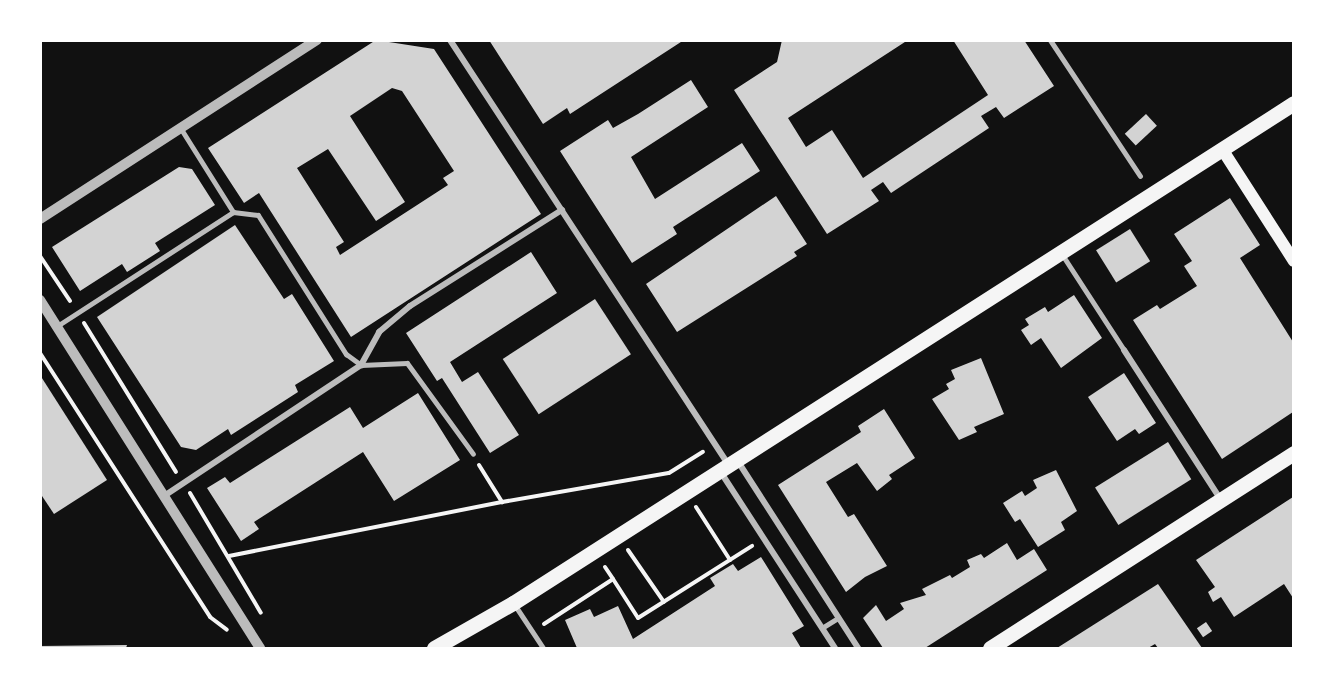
<!DOCTYPE html>
<html>
<head>
<meta charset="utf-8">
<style>
	body { margin:0 }
	#map { position:relative; width:1334px; height:689px; overflow:hidden; background:#111; font-family:Manrope,sans-serif }
	div>[style] { position:absolute }
	[style*='--x'] { left:calc(var(--x)*1px); top:calc(var(--y)*1px); width:calc(var(--w)*1px); rotate:calc(var(--a)*1deg) }
	.building>* { inset:0; background:#d3d3d3; transform-origin:0 0 }
	.path>* { height:4px; margin:-2px; padding:0 2px; transform-origin:2px; border-radius:2px; background:#f5f5f5 }
	.service>* { height:4.5px; margin:-2.25px; padding:0 2.25px; transform-origin:2.25px; border-radius:2.25px; background:#bcbcbc }
	.pedestrian>* { height:5px; margin:-2.5px; padding:0 2.5px; transform-origin:2.5px; border-radius:2.5px; background:#bcbcbc }
	.minor>* { height:6px; margin:-3px; padding:0 3px; transform-origin:3px; border-radius:3px; background:#bcbcbc }
	.tertiary>* { height:10px; margin:-5px; padding:0 5px; transform-origin:5px; border-radius:5px; background:#bcbcbc }
	.secondary>* { height:12px; margin:-6px; padding:0 6px; transform-origin:6px; border-radius:6px; background:#f5f5f5 }
	.primary>* { height:15px; margin:-7.5px; padding:0 7.5px; transform-origin:7.5px; border-radius:7.5px; background:#f5f5f5 }
	span { translate:-50% -50%; white-space:nowrap; text-align:center; line-height:1.15; -webkit-text-stroke:5px #fff; paint-order:stroke }
	.frame { position:absolute; inset:0; border:42px solid #fff; pointer-events:none }
</style>
</head>
<body>
<div id="map">
	<div class="building">
		<div style="clip-path:polygon(evenodd,376px 40px,434px 49px,541px 214px,351px 337px,259px 193px,244px 203px,208px 148px,376px 40px,392px 88px,402px 91px,454px 171px,443px 178px,448px 185px,340px 255px,336px 247px,344px 242px,297px 168px,328px 149px,376px 221px,405px 202px,350px 116px,392px 88px)"></div>
		<div style="clip-path:polygon(489px 40px,684px 40px,570px 114px,567px 108px,543px 124px)"></div>
		<div style="clip-path:polygon(782px 40px,908px 40px,788px 118px,806px 147px,832px 130px,863px 178px,988px 95px,953px 40px,1024px 40px,1054px 86px,1004px 118px,996px 107px,981px 116px,989px 128px,891px 193px,883px 182px,871px 190px,879px 201px,827px 234px,734px 90px,777px 62px)"></div>
		<div style="clip-path:polygon(691px 80px,708px 107px,631px 157px,655px 199px,742px 143px,760px 171px,673px 227px,677px 234px,632px 263px,560px 151px,608px 120px,613px 128px,638px 114px)"></div>
		<div style="left:1146px;top:114px;width:16px;height:29px;rotate:47deg"></div>
		<div style="clip-path:polygon(179px 167px,192px 169px,215px 205px,155px 243px,160px 251px,127px 272px,122px 264px,80px 291px,52px 247px)"></div>
		<div style="clip-path:polygon(776px 196px,807px 244px,794px 252px,797px 256px,677px 332px,646px 284px)"></div>
		<div style="clip-path:polygon(1230px 198px,1260px 245px,1240px 258px,1293px 342px,1293px 412px,1222px 459px,1133px 320px,1157px 305px,1160px 309px,1197px 286px,1184px 266px,1192px 261px,1174px 234px)"></div>
		<div style="clip-path:polygon(235px 225px,284px 299px,292px 294px,334px 361px,295px 385px,298px 392px,231px 435px,228px 429px,196px 450px,181px 447px,97px 317px)"></div>
		<div style="left:1130px;top:229px;width:38px;height:40px;rotate:58deg"></div>
		<div style="clip-path:polygon(531px 252px,557px 293px,450px 362px,462px 382px,478px 372px,519px 435px,490px 453px,442px 378px,437px 381px,406px 333px)"></div>
		<div style="clip-path:polygon(1074px 295px,1102px 338px,1061px 368px,1041px 338px,1031px 345px,1021px 330px,1029px 325px,1025px 319px,1045px 307px,1048px 312px)"></div>
		<div style="left:595px;top:299px;width:66px;height:110px;rotate:57deg"></div>
		<div style="clip-path:polygon(981px 358px,1004px 414px,974px 427px,977px 432px,959px 440px,932px 399px,949px 389px,946px 384px,955px 379px,951px 370px)"></div>
		<div style="clip-path:polygon(1124px 373px,1156px 423px,1139px 434px,1135px 429px,1117px 441px,1088px 397px)"></div>
		<div style="clip-path:polygon(40px 375px,107px 480px,54px 514px,40px 493px)"></div>
		<div style="clip-path:polygon(418px 393px,460px 460px,394px 501px,363px 452px,254px 522px,259px 529px,241px 541px,207px 488px,225px 477px,230px 483px,350px 407px,363px 428px)"></div>
		<div style="clip-path:polygon(884px 409px,915px 458px,889px 475px,892px 479px,877px 491px,857px 463px,826px 482px,848px 517px,854px 514px,887px 566px,865px 577px,846px 592px,778px 485px,861px 432px,858px 426px)"></div>
		<div style="left:1168px;top:442px;width:44px;height:86px;rotate:58deg"></div>
		<div style="clip-path:polygon(1056px 470px,1077px 511px,1061px 522px,1065px 530px,1038px 547px,1020px 519px,1015px 522px,1003px 503px,1022px 491px,1025px 496px,1037px 488px,1033px 480px)"></div>
		<div style="clip-path:polygon(1293px 497px,1293px 598px,1284px 584px,1234px 617px,1221px 597px,1213px 602px,1208px 592px,1215px 587px,1196px 560px)"></div>
		<div style="clip-path:polygon(1007px 543px,1017px 560px,1034px 549px,1047px 570px,925px 648px,883px 648px,863px 618px,876px 605px,886px 621px,904px 609px,900px 603px,926px 595px,922px 589px,950px 575px,952px 578px,970px 567px,967px 560px,981px 554px,984px 558px)"></div>
		<div style="clip-path:polygon(761px 557px,804px 626px,792px 633px,801px 648px,577px 648px,565px 620px,590px 609px,594px 617px,618px 606px,633px 639px,715px 586px,710px 578px,733px 564px,738px 571px)"></div>
		<div style="clip-path:polygon(1158px 584px,1202px 648px,1158px 648px,1155px 644px,1148px 648px,1057px 648px)"></div>
		<div style="left:1206px;top:622px;width:11px;height:11px;rotate:56deg"></div>
		<div style="clip-path:polygon(127px 645px,126px 648px,40px 648px,40px 646px)"></div>
	</div>
	<div class="path">
		<div style="--x:40;--y:256;--w:54;--a:56.3"></div>
		<div style="--x:84;--y:323;--w:175;--a:58.3"></div>
		<div style="--x:40;--y:353;--w:314;--a:57.2"></div>
		<div style="--x:210;--y:617;--w:21;--a:37"></div>
		<div style="--x:479;--y:465;--w:44;--a:58.1"></div>
		<div style="--x:190;--y:493;--w:139;--a:59.4"></div>
		<div style="--x:696;--y:507;--w:63;--a:57.3"></div>
		<div style="--x:628;--y:550;--w:63;--a:55.3"></div>
		<div style="--x:229;--y:556;--w:278;--a:-11.2"></div>
		<div style="--x:502;--y:502;--w:169;--a:-9.9"></div>
		<div style="--x:669;--y:473;--w:40;--a:-32"></div>
		<div style="--x:605;--y:567;--w:14;--a:56"></div>
		<div style="--x:544;--y:624;--w:82;--a:-33.1"></div>
		<div style="--x:613;--y:579;--w:46;--a:57.3"></div>
		<div style="--x:638;--y:618;--w:135;--a:-32.3"></div>
	</div>
	<div class="service">
		<div style="--x:822;--y:628;--w:19;--a:-32"></div>
	</div>
	<div class="pedestrian">
		<div style="--x:1050;--y:40;--w:163;--a:56.5"></div>
		<div style="--x:181;--y:129;--w:98;--a:57.9"></div>
		<div style="--x:233;--y:212;--w:25;--a:7"></div>
		<div style="--x:258;--y:215;--w:165;--a:57.7"></div>
		<div style="--x:346;--y:354;--w:19;--a:36"></div>
		<div style="--x:361;--y:365;--w:46;--a:-2.5"></div>
		<div style="--x:407;--y:363;--w:112;--a:54"></div>
		<div style="--x:1061;--y:253;--w:116;--a:57"></div>
		<div style="--x:57;--y:326;--w:210;--a:-32.9"></div>
		<div style="--x:514;--y:604;--w:53;--a:56.6"></div>
	</div>
	<div class="minor">
		<div style="--x:450;--y:40;--w:507;--a:56.75"></div>
		<div style="--x:1124;--y:350;--w:179;--a:57.1"></div>
		<div style="--x:737;--y:460;--w:224;--a:57.2"></div>
		<div style="--x:720;--y:471;--w:211;--a:57"></div>
		<div style="--x:164;--y:496;--w:237;--a:-33.6"></div>
		<div style="--x:361;--y:365;--w:38;--a:-61"></div>
		<div style="--x:379;--y:332;--w:40;--a:-40"></div>
		<div style="--x:410;--y:306;--w:180;--a:-32.3"></div>
	</div>
	<div class="tertiary">
		<div style="--x:40;--y:219;--w:330;--a:-32.9"></div>
		<div style="--x:40;--y:300;--w:412;--a:57.7"></div>
	</div>
	<div class="secondary">
		<div style="--x:1222;--y:149;--w:133;--a:57.3"></div>
	</div>
	<div class="primary">
		<div style="--x:434;--y:648;--w:91;--a:-29.7"></div>
		<div style="--x:513;--y:603;--w:927;--a:-32.63"></div>
		<div style="--x:990;--y:648;--w:361;--a:-32.7"></div>
	</div>
	<div class="frame"></div>
</div>
</body>
</html>
